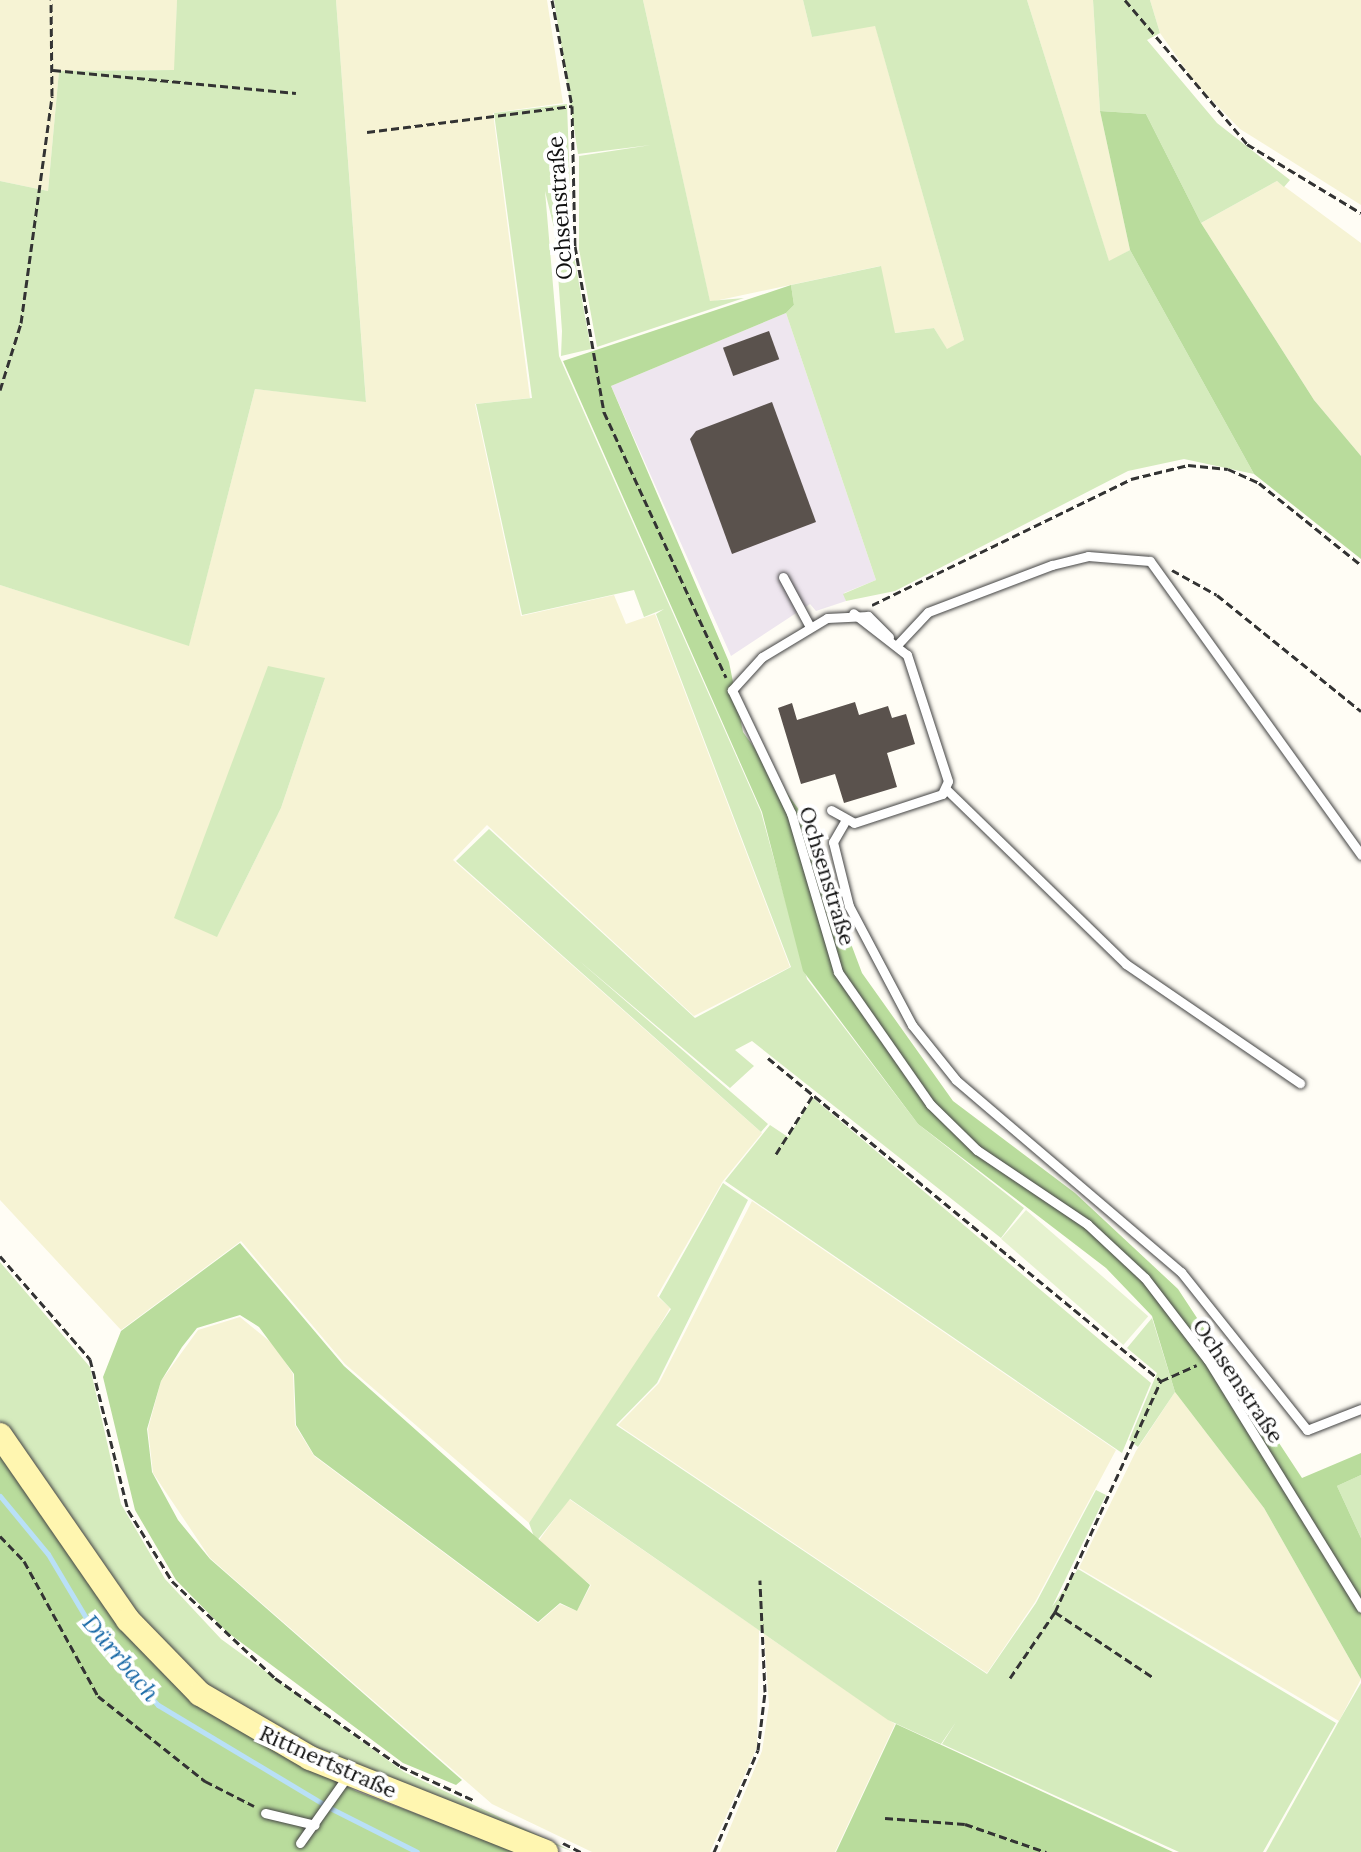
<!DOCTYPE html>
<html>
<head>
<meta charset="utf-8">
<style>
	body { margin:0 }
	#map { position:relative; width:1361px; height:1852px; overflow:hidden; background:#fffdf5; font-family:Lora,serif }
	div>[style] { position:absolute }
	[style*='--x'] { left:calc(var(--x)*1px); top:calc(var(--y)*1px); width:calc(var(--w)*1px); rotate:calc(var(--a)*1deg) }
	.industrial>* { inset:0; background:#eee6ef }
	.farmland>* { inset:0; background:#f6f3d4 }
	.green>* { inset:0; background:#d5ebbd }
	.forest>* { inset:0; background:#b9dc9c }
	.pitch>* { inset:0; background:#e6f2cf; transform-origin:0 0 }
	.stream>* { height:5px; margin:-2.5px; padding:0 2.5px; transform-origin:2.5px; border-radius:2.5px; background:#b9e0f7 }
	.building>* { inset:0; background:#5a524d; transform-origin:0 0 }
	.path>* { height:3px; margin-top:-1.5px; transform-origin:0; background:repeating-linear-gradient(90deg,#333 0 8px,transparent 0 12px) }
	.roads { filter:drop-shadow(0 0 2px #444) drop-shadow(0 0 2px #444) }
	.lane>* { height:9px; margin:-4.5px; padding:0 4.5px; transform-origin:4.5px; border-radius:4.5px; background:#fff }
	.secondary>* { height:24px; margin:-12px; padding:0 12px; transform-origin:12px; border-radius:12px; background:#fff6b0 }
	span { translate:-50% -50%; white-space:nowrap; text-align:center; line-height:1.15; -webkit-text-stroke:8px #fff; paint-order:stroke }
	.street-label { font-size:22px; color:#111 }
	.water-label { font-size:24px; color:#1768a6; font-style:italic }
</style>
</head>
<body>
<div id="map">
	<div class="industrial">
		<div style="clip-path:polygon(786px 313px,876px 580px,844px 593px,846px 601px,816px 611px,810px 604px,731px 656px,611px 386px)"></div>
	</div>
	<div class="farmland">
		<div style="clip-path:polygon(0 0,177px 0,175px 70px,59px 71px,48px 191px,0 181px)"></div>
		<div style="clip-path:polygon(evenodd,336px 0,547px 0,563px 103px,493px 113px,530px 398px,475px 404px,521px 616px,614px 595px,626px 624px,655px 614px,790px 967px,694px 1016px,487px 825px,453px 860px,762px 1133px,723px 1181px,657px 1296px,670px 1308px,636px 1365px,529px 1523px,345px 1364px,241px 1241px,121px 1330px,0 1200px,0 585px,189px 645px,255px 389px,366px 401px,336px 0,325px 678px,281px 808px,217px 937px,325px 678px)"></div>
		<div style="clip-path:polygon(643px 0,803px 0,812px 37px,875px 25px,964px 340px,947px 350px,934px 328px,894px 333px,880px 266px,710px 302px)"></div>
		<div style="clip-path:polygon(1027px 0,1093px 0,1100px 111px,1130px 250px,1109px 262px)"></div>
		<div style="clip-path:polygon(1150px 0,1361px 0,1361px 205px,1240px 129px,1196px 84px,1160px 33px)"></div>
		<div style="clip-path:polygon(1277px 181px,1361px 243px,1361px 456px,1314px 400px,1201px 223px)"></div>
		<div style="clip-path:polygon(752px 1201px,1116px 1450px,1035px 1602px,987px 1673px,618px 1425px,659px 1383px)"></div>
		<div style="clip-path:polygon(240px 1317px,274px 1345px,293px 1374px,295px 1425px,314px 1456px,538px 1623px,560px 1604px,577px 1611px,591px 1585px,537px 1543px,569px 1499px,759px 1630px,757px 1747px,710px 1852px,592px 1852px,492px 1804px,210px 1558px,153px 1473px,148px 1429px,161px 1381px,198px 1330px)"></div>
		<div style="clip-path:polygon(1175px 1392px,1264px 1508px,1361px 1679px,1339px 1721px,1079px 1568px,1136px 1451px)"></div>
		<div style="clip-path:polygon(764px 1634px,895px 1724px,835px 1852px,720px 1852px,762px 1751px,769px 1705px)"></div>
	</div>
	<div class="green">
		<div style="clip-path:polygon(177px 0,336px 0,366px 402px,255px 389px,189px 646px,0 585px,0 181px,48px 191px,59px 71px,174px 70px)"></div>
		<div style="clip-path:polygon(554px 0,643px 0,710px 301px,744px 298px,597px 347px,579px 249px,579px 156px,651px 145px,578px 154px)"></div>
		<div style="clip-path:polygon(803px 0,1027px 0,1109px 261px,1130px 250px,1254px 474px,1184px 459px,1128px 471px,895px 591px,846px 601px,843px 594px,876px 580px,786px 313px,794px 305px,791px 285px,881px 266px,895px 333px,934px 328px,947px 349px,964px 340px,875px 26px,812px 37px)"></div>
		<div style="clip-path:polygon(1093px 0,1150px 0,1160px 33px,1147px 40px,1217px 123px,1290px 180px,1284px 187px,1277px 181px,1201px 223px,1146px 114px,1100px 111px)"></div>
		<div style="clip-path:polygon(567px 104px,572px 245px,591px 349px,561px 356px,562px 331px,555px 232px,545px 191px,559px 356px,761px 812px,807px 979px,918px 1124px,1024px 1208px,1001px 1238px,752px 1041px,735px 1050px,754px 1066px,730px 1088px,577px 959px,768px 1124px,761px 1132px,456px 861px,489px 829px,695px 1018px,791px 967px,656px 614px,664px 609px,644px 617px,634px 590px,522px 615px,476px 404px,532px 398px,494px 113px)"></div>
		<div style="clip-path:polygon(268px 666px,325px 678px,281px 808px,217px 937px,174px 918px)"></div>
		<div style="clip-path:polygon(813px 1098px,1151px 1383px,1122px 1453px,725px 1181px,770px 1125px,788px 1137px)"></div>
		<div style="clip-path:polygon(723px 1183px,748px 1200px,657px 1383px,616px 1425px,987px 1674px,1036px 1603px,1096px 1490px,1106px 1495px,1052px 1607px,1078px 1569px,1336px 1723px,1263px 1852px,1179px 1852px,942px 1744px,956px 1722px,941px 1744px,888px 1720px,570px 1499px,536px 1542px,529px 1523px,671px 1309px,659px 1297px)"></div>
		<div style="clip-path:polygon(0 1262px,90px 1367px,121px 1504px,165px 1579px,221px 1639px,404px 1772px,574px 1852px,349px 1767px,189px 1676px,110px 1582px,0 1421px)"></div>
		<div style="clip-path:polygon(1152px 1318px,1175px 1392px,1138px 1447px,1129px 1440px,1157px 1373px,1127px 1348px)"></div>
		<div style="clip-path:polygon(1361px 1475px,1361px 1538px,1337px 1486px)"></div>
		<div style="clip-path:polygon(1361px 1683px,1361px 1852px,1266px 1852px,1339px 1721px)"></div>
	</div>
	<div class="forest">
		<div style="clip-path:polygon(1100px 111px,1146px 114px,1201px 223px,1314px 400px,1361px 456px,1361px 559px,1254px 474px,1130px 250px)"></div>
		<div style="clip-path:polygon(791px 285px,794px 305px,786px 313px,611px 386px,729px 662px,743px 732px,802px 814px,862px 973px,953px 1101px,1075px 1193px,1178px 1289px,1302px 1478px,1361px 1453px,1361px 1475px,1337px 1486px,1361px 1538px,1361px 1679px,1264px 1508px,1175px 1392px,1152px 1316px,1106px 1268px,918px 1124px,803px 971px,762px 812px,563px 361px)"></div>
		<div style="clip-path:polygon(240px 1243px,344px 1366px,590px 1585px,577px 1611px,560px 1603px,538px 1622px,314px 1455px,296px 1425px,294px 1374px,259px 1327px,240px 1315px,197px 1328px,182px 1347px,161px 1381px,147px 1429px,152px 1472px,178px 1520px,210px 1559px,462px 1780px,456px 1785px,403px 1763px,227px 1632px,176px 1580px,135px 1510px,103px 1377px,121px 1331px)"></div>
		<div style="clip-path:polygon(0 1444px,93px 1584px,241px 1730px,356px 1791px,518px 1852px,0 1852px)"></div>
		<div style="clip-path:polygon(896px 1724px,1173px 1852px,836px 1852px)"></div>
	</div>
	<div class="pitch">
		<div style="left:1026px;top:1210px;width:162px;height:38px;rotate:41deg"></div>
	</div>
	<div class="stream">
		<div style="--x:0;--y:1496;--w:75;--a:50.4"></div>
		<div style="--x:48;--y:1554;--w:98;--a:59.2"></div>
		<div style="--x:98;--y:1638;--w:90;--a:48.2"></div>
		<div style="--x:158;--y:1705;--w:191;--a:30.9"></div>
		<div style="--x:332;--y:1809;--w:95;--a:26.8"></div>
	</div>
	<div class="building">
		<div style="left:769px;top:331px;width:30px;height:49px;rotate:70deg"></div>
		<div style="clip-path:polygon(772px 402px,816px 522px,732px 554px,690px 439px,696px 431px)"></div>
		<div style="clip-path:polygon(855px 702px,859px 715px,888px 706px,892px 718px,906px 714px,915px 744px,887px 753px,897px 787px,844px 803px,835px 774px,801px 784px,778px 708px,792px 703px,797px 720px)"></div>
	</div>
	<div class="path">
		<div style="--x:552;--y:0;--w:108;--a:79.3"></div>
		<div style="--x:572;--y:106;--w:140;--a:88.8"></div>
		<div style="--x:575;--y:246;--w:169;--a:80.1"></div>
		<div style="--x:604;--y:412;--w:292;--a:65.3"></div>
		<div style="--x:1125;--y:0;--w:189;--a:49.7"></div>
		<div style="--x:1247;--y:144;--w:133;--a:31.2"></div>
		<div style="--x:53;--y:70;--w:244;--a:5.4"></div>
		<div style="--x:367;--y:132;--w:207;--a:-7.2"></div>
		<div style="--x:0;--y:390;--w:70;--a:-72.6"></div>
		<div style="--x:21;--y:323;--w:229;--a:-82.2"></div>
		<div style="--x:52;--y:96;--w:96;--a:-90.6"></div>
		<div style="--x:1172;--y:570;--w:51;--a:29.1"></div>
		<div style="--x:1217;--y:595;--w:185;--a:38.9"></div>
		<div style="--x:872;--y:605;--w:288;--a:-25.9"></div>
		<div style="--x:1131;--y:479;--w:59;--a:-13.8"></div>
		<div style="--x:1188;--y:465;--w:40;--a:5.7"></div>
		<div style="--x:1228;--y:469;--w:34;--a:24"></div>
		<div style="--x:1259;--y:483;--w:131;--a:38.8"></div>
		<div style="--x:768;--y:1058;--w:509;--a:39.42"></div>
		<div style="--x:1161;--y:1381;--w:39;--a:-24"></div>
		<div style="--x:776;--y:1154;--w:70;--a:-57.9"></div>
		<div style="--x:0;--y:1256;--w:137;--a:48.9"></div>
		<div style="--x:90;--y:1359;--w:156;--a:75.9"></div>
		<div style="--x:128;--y:1510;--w:84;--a:58.2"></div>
		<div style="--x:172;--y:1581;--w:141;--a:43.3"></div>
		<div style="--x:275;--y:1678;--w:153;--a:35.1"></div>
		<div style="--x:400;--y:1766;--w:81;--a:25"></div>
		<div style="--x:0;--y:1536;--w:35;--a:46"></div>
		<div style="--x:24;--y:1561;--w:154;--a:61.3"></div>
		<div style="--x:98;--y:1696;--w:137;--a:38.5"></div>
		<div style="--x:205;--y:1781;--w:55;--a:27"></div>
		<div style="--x:1055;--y:1612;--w:119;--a:33.7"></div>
		<div style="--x:1010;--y:1678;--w:80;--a:-55.7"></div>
		<div style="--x:1055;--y:1612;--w:254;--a:-65.4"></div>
		<div style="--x:885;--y:1818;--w:80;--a:4.3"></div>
		<div style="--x:965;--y:1824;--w:86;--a:19.1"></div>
		<div style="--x:563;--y:1843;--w:20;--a:27"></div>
		<div style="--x:714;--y:1852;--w:111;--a:-66.7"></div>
		<div style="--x:758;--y:1750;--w:58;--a:-83.1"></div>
		<div style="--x:765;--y:1692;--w:112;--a:-92.6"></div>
	</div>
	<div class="roads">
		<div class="lane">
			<div style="--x:783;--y:577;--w:55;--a:61.6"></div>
			<div style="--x:889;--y:637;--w:30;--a:-135"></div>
			<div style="--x:868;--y:616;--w:41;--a:177.2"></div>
			<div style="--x:827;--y:618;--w:76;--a:149"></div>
			<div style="--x:762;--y:657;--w:45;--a:132.3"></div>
			<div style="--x:732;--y:690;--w:136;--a:64.4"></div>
			<div style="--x:791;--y:813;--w:166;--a:73.5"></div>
			<div style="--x:838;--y:972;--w:161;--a:55.1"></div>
			<div style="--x:930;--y:1104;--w:66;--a:44.4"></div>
			<div style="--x:977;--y:1150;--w:133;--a:33.9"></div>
			<div style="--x:1087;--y:1224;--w:79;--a:43"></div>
			<div style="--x:1145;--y:1278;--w:103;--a:52.5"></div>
			<div style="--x:1208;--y:1360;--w:291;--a:58.3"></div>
			<div style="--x:898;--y:644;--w:44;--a:-46.8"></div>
			<div style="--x:928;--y:612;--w:133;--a:-20.8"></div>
			<div style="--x:1052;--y:565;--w:37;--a:-14"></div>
			<div style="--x:1088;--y:556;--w:62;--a:4.6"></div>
			<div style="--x:1150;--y:561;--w:362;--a:54.3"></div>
			<div style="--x:946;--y:789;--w:251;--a:44.2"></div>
			<div style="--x:1126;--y:964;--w:211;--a:34.4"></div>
			<div style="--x:831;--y:810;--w:26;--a:29"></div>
			<div style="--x:854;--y:823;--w:93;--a:-18.2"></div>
			<div style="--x:942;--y:794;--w:14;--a:-65"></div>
			<div style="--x:948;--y:781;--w:133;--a:-108"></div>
			<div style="--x:907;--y:655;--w:68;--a:-142.1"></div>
			<div style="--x:844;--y:823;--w:22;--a:120"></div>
			<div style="--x:833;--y:842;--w:66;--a:76"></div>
			<div style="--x:849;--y:906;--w:135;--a:62.1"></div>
			<div style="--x:912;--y:1025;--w:70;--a:51.3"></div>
			<div style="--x:956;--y:1080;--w:296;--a:40.5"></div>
			<div style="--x:1181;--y:1272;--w:202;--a:51.4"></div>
			<div style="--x:1307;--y:1430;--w:58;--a:-21.3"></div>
			<div style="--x:265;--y:1813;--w:51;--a:13.5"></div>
			<div style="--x:300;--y:1843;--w:85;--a:-54.6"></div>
		</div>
		<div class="secondary">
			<div style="--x:0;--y:1435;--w:225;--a:55.3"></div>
			<div style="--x:128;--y:1620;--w:103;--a:45.8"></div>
			<div style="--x:200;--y:1694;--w:127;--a:30.2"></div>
			<div style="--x:310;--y:1758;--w:254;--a:21.7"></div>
		</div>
	</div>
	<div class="street-label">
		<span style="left:560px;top:208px;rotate:-94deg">Ochsenstraße</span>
		<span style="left:827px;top:876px;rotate:73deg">Ochsenstraße</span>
		<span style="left:1238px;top:1381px;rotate:56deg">Ochsenstraße</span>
		<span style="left:328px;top:1762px;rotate:24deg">Rittnertstraße</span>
	</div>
	<div class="water-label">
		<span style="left:121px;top:1658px;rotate:50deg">Dürrbach</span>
	</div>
</div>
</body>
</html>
